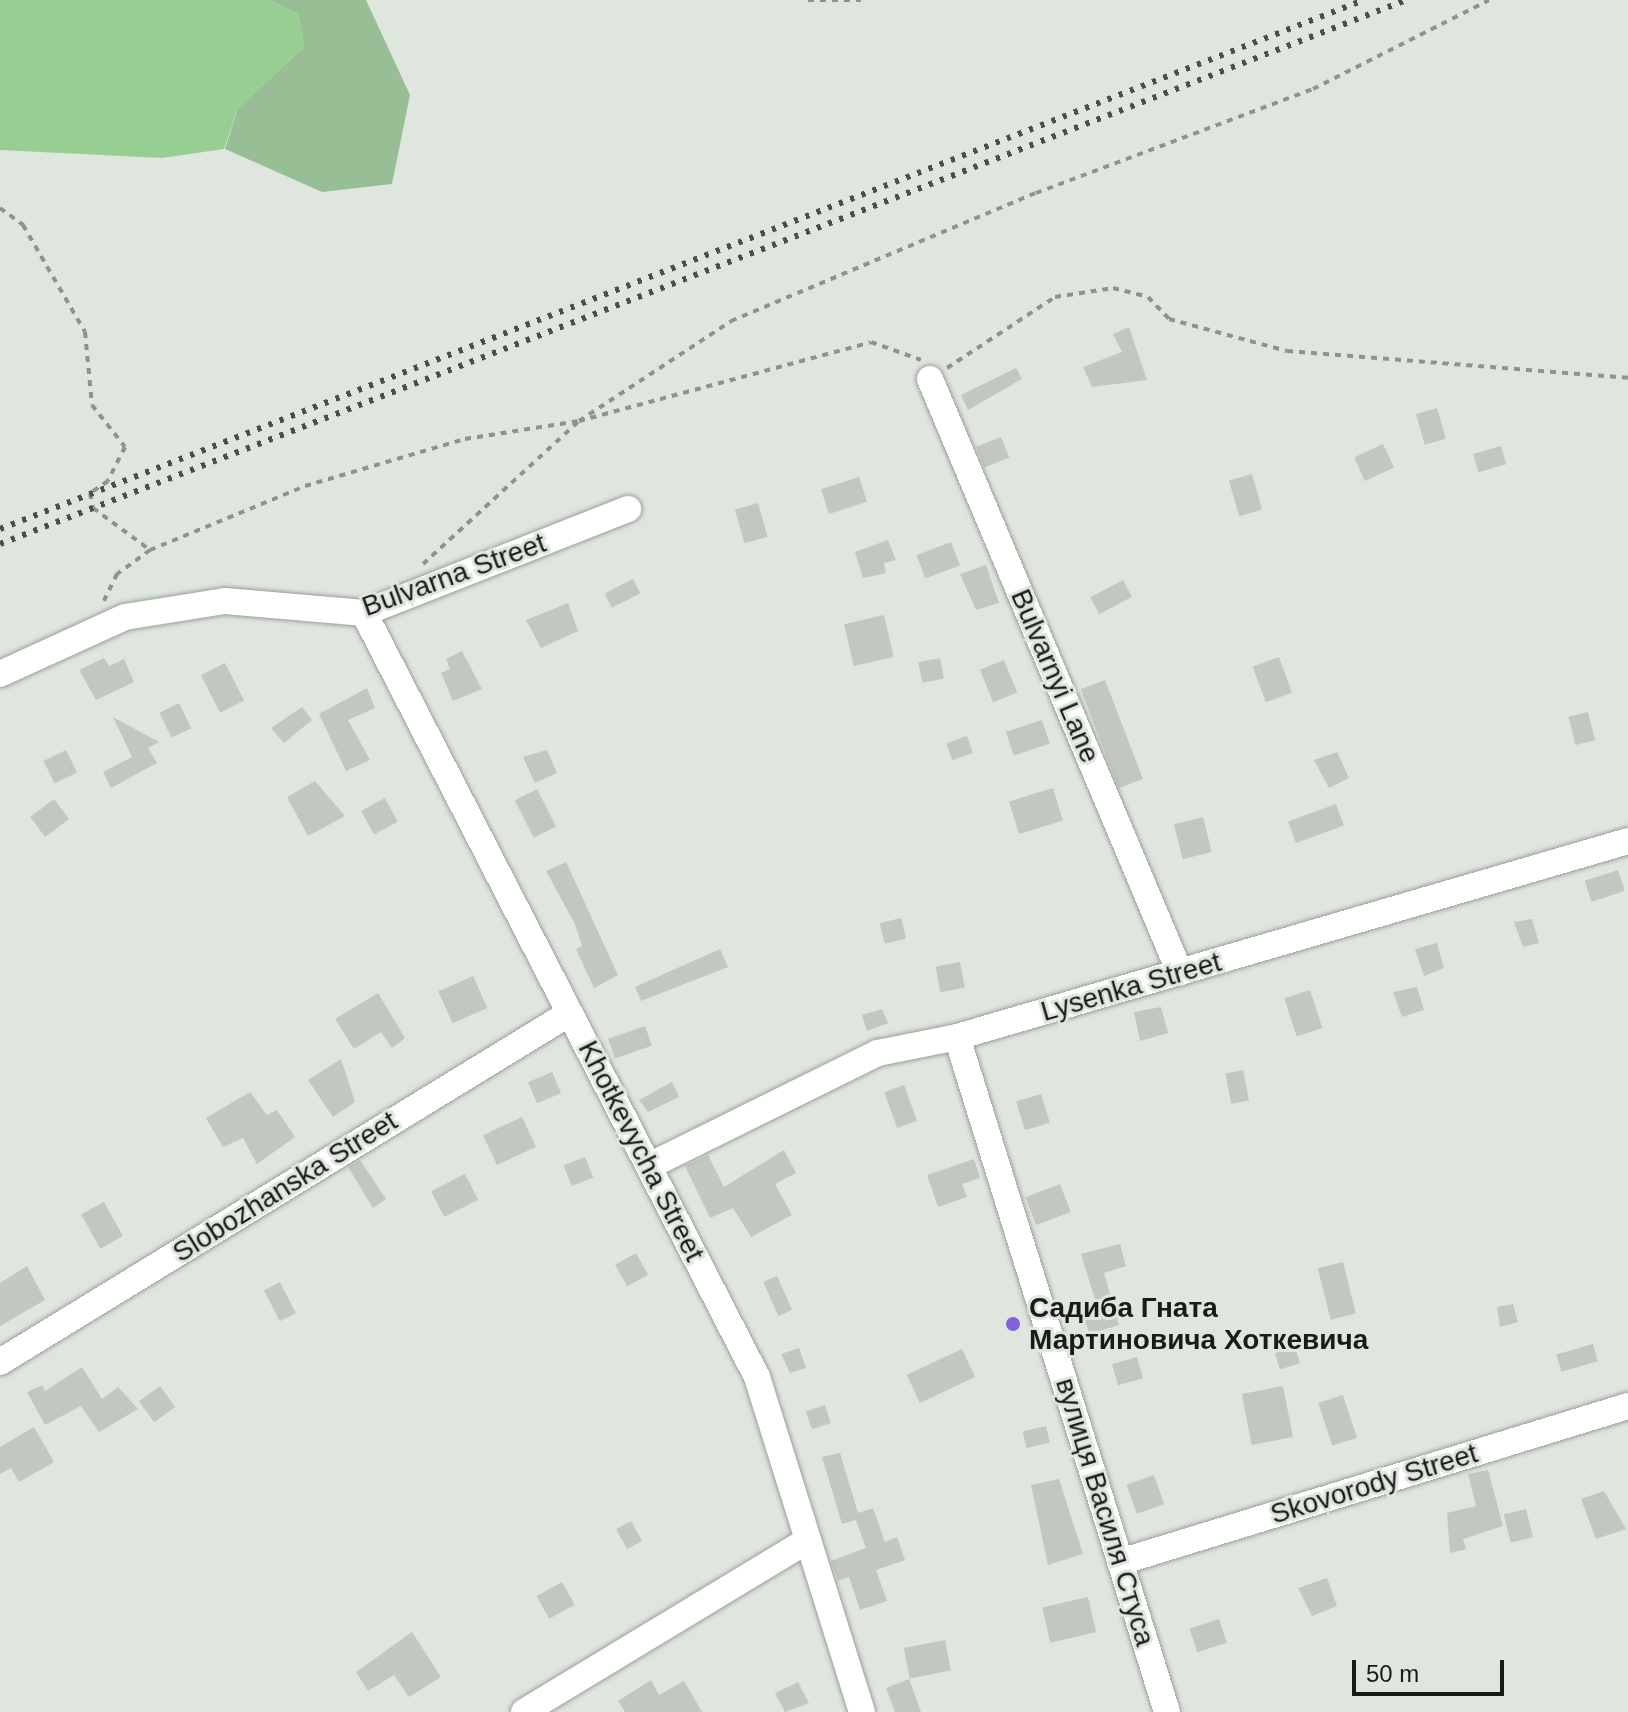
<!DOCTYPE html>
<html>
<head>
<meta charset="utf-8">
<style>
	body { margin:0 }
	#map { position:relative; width:1628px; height:1712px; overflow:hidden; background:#dfe6de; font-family:Helvetica,sans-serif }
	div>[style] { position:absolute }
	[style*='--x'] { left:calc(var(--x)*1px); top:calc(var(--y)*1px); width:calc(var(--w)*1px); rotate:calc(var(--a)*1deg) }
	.green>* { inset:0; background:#98be95 }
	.water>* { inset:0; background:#96cf91 }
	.building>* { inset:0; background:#c1c8c0; transform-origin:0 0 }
	.path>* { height:4px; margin-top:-2px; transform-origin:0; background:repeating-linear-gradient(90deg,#8e938e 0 6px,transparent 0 12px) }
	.roads { filter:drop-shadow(0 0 2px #9aa099) drop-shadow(0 0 2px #9aa099) }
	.minor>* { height:26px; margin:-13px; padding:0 13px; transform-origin:13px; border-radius:13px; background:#fff }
	.rail>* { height:6px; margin-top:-3px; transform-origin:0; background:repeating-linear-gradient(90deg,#4b4e4b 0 4px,transparent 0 12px) }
	.dots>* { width:22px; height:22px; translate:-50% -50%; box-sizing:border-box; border:4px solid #dfe6de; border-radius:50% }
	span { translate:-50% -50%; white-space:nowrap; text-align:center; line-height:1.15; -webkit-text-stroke:6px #dfe6de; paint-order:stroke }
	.street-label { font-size:28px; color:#191b19 }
	.poi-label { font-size:28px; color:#191b19; font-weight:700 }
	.left { translate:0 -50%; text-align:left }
	.scale { position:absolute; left:1352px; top:1660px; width:152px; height:36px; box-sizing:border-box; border:4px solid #191b19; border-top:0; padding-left:10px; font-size:24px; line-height:28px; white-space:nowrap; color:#191b19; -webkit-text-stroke:6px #dfe6de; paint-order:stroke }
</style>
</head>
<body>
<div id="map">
	<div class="green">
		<div style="clip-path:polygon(270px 0,366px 0,410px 95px,392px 184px,322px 192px,225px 149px,238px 108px,304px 47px,298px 14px)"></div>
	</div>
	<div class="water">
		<div style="clip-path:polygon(0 0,270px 0,298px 14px,304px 47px,238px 108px,224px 149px,162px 158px,0 150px)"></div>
	</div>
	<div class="building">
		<div style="clip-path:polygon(1129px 327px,1147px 380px,1092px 387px,1083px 367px,1122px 352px,1113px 334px)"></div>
		<div style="clip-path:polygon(1016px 368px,1022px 379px,968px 410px,961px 395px)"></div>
		<div style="left:1437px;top:408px;width:32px;height:22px;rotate:74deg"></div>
		<div style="left:1001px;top:437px;width:22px;height:27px;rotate:68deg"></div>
		<div style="left:1383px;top:444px;width:26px;height:32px;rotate:65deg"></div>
		<div style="left:1501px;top:446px;width:19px;height:29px;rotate:74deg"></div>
		<div style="left:1252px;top:474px;width:37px;height:24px;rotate:74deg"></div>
		<div style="left:859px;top:477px;width:26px;height:40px;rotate:72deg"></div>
		<div style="left:758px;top:503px;width:35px;height:24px;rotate:74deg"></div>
		<div style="clip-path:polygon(888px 540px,896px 560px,884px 563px,886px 573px,863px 578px,855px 552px)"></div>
		<div style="left:951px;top:542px;width:25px;height:37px;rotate:69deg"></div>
		<div style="clip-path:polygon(986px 565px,999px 603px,976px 610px,960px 574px)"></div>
		<div style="left:633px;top:579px;width:16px;height:32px;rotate:63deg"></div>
		<div style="left:1123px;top:580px;width:19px;height:37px;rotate:62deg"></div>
		<div style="clip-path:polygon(568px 603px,578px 631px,541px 648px,526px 620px)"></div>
		<div style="left:884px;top:615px;width:43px;height:41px;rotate:77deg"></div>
		<div style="clip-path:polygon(462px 651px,482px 689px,453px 701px,441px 673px,450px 669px,446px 659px)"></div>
		<div style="left:1279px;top:657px;width:38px;height:28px;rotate:70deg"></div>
		<div style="clip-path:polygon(104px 658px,109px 666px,124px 659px,134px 682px,96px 700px,79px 670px)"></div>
		<div style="left:940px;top:658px;width:21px;height:22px;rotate:79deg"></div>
		<div style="left:1004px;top:660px;width:35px;height:26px;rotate:68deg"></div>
		<div style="left:225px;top:663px;width:42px;height:27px;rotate:63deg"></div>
		<div style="left:1105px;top:680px;width:106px;height:26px;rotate:69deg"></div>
		<div style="clip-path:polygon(367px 688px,375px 708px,348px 720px,370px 760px,346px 771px,319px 714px)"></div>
		<div style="left:179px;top:703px;width:28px;height:22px;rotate:64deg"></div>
		<div style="clip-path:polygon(302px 707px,312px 720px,284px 743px,271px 728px)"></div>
		<div style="left:1588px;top:712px;width:29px;height:20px;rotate:76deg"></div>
		<div style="clip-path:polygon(113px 717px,159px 742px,148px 748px,157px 763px,111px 788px,103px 772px,132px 757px)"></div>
		<div style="left:1042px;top:720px;width:25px;height:38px;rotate:72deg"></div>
		<div style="left:967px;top:736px;width:18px;height:22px;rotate:71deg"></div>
		<div style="left:66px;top:750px;width:25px;height:25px;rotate:64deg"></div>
		<div style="clip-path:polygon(547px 750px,557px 773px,535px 783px,523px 757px)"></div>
		<div style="clip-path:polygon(1337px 752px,1349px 778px,1329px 788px,1314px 760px)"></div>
		<div style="clip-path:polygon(315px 781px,345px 816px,308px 836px,287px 797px)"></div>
		<div style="left:1053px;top:788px;width:34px;height:46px;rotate:73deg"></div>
		<div style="left:537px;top:789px;width:42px;height:25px;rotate:63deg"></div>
		<div style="left:385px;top:798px;width:27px;height:27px;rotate:62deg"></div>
		<div style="left:54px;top:799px;width:25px;height:30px;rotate:53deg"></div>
		<div style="left:1336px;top:804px;width:23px;height:51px;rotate:70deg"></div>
		<div style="left:1203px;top:817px;width:36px;height:30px;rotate:76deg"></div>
		<div style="clip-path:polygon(566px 862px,618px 975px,594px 988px,576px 949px,582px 946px,575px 924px,546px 871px)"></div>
		<div style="left:1618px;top:870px;width:22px;height:35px;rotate:72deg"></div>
		<div style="left:901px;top:918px;width:21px;height:22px;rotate:76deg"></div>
		<div style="clip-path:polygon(1532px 919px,1539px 943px,1523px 947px,1514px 922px)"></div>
		<div style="clip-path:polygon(1437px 943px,1444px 968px,1424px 976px,1415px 949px)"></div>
		<div style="clip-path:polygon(720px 949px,728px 967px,641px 1001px,635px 987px)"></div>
		<div style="left:960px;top:962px;width:26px;height:25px;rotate:79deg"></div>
		<div style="left:473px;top:976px;width:35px;height:38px;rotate:66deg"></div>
		<div style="clip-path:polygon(1417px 987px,1424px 1010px,1402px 1017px,1393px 992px)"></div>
		<div style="left:1310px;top:990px;width:40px;height:27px;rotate:72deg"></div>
		<div style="clip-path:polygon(378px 993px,405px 1038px,392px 1048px,381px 1032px,354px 1049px,335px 1019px)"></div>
		<div style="clip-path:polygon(1161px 1007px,1168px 1033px,1140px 1041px,1134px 1012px)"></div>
		<div style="clip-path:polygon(882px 1009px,888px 1023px,867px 1031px,862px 1015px)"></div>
		<div style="left:645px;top:1026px;width:21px;height:39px;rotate:71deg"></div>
		<div style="clip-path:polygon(341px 1059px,355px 1102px,333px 1117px,308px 1080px)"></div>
		<div style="left:1243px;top:1070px;width:31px;height:18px;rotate:79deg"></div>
		<div style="left:552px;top:1072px;width:23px;height:26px;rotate:67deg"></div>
		<div style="clip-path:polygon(672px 1082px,679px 1097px,648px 1112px,639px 1100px)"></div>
		<div style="left:904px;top:1085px;width:38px;height:21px;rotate:70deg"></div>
		<div style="clip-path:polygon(250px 1092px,267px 1115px,277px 1110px,295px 1137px,257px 1164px,243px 1138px,223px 1147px,206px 1118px)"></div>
		<div style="left:1041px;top:1094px;width:30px;height:26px;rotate:73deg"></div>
		<div style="left:522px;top:1117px;width:33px;height:43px;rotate:65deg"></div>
		<div style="clip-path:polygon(784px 1150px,796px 1173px,775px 1184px,792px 1215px,751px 1237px,733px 1208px,710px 1218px,685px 1166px,708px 1155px,724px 1187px)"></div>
		<div style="left:585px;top:1157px;width:22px;height:23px;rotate:68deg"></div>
		<div style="clip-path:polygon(974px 1159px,980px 1178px,962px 1184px,967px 1197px,938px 1207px,927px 1175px)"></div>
		<div style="clip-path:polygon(360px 1160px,386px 1199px,373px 1208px,348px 1167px)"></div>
		<div style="left:465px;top:1174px;width:29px;height:38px;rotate:63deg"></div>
		<div style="left:1060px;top:1184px;width:30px;height:37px;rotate:69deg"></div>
		<div style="left:104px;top:1202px;width:39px;height:26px;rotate:61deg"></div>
		<div style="clip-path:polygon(1120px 1244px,1126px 1266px,1104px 1273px,1119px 1325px,1090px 1334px,1081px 1311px,1097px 1306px,1081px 1254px)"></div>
		<div style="left:636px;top:1253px;width:25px;height:24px;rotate:61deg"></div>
		<div style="left:1343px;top:1262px;width:53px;height:26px;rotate:76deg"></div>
		<div style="clip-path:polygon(27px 1266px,45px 1300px,0 1326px,0 1283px)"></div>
		<div style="left:777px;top:1276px;width:37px;height:15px;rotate:66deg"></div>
		<div style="left:280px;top:1282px;width:35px;height:18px;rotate:63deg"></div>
		<div style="clip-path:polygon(1513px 1304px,1518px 1322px,1500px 1327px,1497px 1307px)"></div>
		<div style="left:1593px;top:1344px;width:18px;height:38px;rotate:74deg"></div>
		<div style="left:1295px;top:1347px;width:17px;height:21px;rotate:73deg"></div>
		<div style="clip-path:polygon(799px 1348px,806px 1368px,790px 1373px,781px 1354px)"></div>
		<div style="left:962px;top:1349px;width:31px;height:61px;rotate:65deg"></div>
		<div style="left:1137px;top:1357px;width:22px;height:26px;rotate:74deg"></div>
		<div style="clip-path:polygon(82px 1367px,102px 1399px,118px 1387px,138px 1409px,99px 1432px,81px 1406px,45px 1425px,27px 1392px,42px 1385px,45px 1391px)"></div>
		<div style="left:160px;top:1386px;width:26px;height:26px;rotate:54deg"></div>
		<div style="left:1283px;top:1386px;width:52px;height:42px;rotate:79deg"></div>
		<div style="left:1343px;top:1395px;width:45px;height:26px;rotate:72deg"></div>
		<div style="left:825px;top:1405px;width:19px;height:20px;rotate:72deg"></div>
		<div style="left:1046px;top:1426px;width:17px;height:24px;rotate:77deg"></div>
		<div style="clip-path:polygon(34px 1427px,54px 1462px,19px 1482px,11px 1468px,0 1474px,0 1447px)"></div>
		<div style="clip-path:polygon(840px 1453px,858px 1513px,873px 1508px,885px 1542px,897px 1537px,905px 1560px,876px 1570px,887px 1601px,860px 1610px,849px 1577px,838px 1581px,831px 1561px,866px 1548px,856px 1520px,842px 1524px,822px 1457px)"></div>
		<div style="clip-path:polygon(1488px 1470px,1503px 1526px,1463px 1539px,1466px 1549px,1450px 1553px,1447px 1513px,1476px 1506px,1468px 1474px)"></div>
		<div style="left:1154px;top:1475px;width:31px;height:29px;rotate:71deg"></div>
		<div style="clip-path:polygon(1059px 1479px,1083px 1554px,1048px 1565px,1031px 1485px)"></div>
		<div style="clip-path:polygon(1604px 1491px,1626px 1529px,1596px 1539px,1581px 1499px)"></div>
		<div style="left:1526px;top:1509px;width:29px;height:23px;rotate:76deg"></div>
		<div style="left:631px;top:1521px;width:23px;height:17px;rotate:61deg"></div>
		<div style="clip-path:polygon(1327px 1578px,1337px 1606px,1312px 1616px,1298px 1588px)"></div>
		<div style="left:562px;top:1582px;width:26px;height:29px;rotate:61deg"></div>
		<div style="left:1088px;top:1597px;width:36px;height:47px;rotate:77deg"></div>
		<div style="left:1219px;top:1619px;width:25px;height:31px;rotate:72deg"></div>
		<div style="clip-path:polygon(412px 1632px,441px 1677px,409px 1697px,394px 1675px,368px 1691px,356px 1672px)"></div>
		<div style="left:945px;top:1640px;width:31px;height:42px;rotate:79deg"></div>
		<div style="clip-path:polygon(909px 1679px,921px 1712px,895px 1712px,886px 1688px)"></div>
		<div style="clip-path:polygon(651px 1680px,659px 1695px,684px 1681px,702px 1712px,625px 1712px,618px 1701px)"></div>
		<div style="clip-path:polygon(798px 1682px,809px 1703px,785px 1712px,775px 1693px)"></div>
	</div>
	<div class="path">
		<div style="--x:808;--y:0;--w:53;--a:0"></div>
		<div style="--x:0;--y:208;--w:29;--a:36"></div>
		<div style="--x:23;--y:225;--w:124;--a:59.9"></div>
		<div style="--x:85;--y:332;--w:73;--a:84.5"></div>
		<div style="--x:92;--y:405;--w:53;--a:51.8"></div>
		<div style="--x:125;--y:447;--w:38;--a:117"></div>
		<div style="--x:108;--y:481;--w:22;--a:146"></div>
		<div style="--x:90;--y:493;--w:15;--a:79"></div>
		<div style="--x:93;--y:508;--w:71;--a:36.4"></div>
		<div style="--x:150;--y:550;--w:41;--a:144"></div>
		<div style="--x:117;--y:574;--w:30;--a:116"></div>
		<div style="--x:947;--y:368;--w:129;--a:-33.3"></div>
		<div style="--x:1055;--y:297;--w:59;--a:-8.8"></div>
		<div style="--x:1113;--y:288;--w:36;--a:14"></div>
		<div style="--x:1148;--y:297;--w:30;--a:46"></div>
		<div style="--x:1169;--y:319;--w:122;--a:15.2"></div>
		<div style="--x:1287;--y:351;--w:342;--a:4.5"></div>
		<div style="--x:150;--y:550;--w:168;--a:-22.4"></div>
		<div style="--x:305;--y:486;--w:167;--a:-16.4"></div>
		<div style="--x:465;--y:439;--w:115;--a:-9"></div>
		<div style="--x:579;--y:421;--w:302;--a:-15.1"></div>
		<div style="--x:871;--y:342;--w:53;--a:19.8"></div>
		<div style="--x:423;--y:564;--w:212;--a:-42.5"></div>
		<div style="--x:579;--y:421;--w:182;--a:-33.3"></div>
		<div style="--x:731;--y:321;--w:331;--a:-22.8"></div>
		<div style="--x:1036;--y:193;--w:296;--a:-20.6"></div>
		<div style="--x:1313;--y:89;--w:197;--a:-26.8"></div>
	</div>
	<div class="roads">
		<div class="minor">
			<div style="--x:930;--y:379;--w:644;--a:67.17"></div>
			<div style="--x:364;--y:613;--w:859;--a:62.78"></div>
			<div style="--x:757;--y:1377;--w:351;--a:72.6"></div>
			<div style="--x:0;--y:674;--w:137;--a:-24.5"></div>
			<div style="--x:125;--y:617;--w:101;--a:-9.1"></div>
			<div style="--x:225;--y:601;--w:140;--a:4.9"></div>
			<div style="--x:364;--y:613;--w:284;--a:-21.5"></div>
			<div style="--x:957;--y:1037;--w:707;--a:72.72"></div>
			<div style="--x:649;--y:1166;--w:255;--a:-26.3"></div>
			<div style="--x:878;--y:1053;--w:81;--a:-11.4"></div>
			<div style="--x:957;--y:1037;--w:699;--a:-16.28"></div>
			<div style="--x:0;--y:1362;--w:668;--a:-31.48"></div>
			<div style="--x:1120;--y:1562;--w:531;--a:-17.07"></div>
			<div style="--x:524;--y:1712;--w:332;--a:-31.2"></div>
		</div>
	</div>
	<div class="rail">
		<div style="--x:0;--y:529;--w:1463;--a:-21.2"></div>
		<div style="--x:0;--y:544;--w:1508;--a:-21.15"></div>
	</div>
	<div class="dots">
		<div style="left:1013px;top:1324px;background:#8462dd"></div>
	</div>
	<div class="street-label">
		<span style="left:454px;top:575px;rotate:-20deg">Bulvarna Street</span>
		<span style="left:1055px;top:676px;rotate:67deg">Bulvarnyi Lane</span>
		<span style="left:1131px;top:987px;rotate:-16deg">Lysenka Street</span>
		<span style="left:641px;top:1151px;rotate:63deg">Khotkevycha Street</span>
		<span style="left:285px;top:1187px;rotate:-32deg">Slobozhanska Street</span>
		<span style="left:1374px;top:1484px;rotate:-17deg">Skovorody Street</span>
		<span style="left:1105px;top:1512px;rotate:73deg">вулиця Василя Стуса</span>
	</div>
	<div class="poi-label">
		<span class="left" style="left:1029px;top:1324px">Садиба Гната<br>Мартиновича Хоткевича</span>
	</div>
	<div class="scale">50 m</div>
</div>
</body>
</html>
